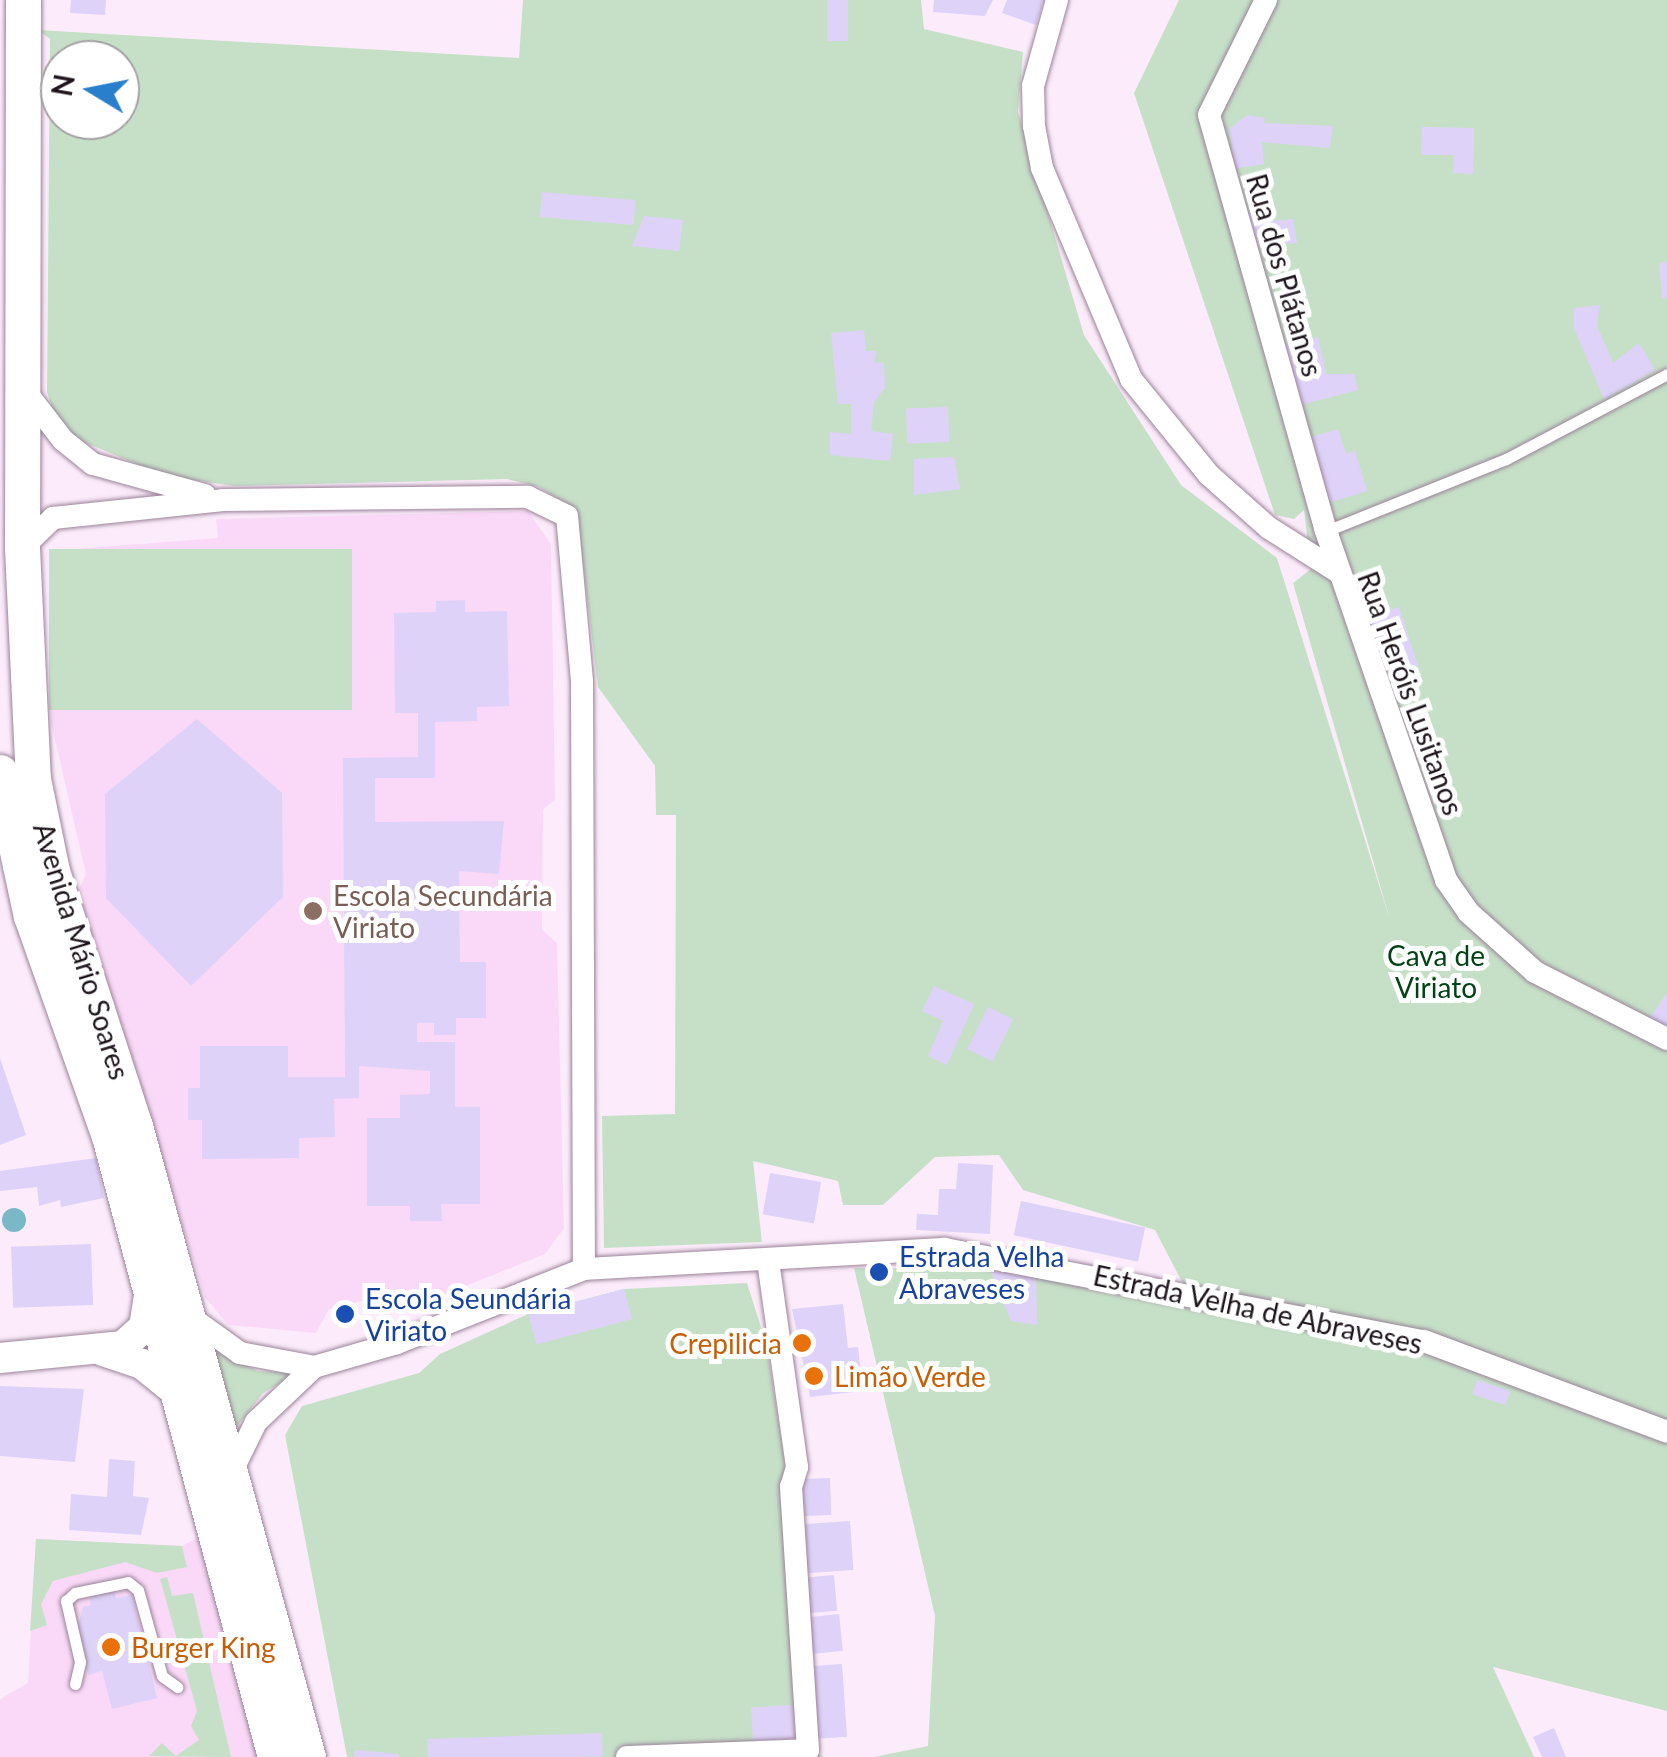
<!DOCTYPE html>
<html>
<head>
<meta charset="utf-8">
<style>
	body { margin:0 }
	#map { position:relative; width:1667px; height:1757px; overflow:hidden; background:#fcecfb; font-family:Lato,sans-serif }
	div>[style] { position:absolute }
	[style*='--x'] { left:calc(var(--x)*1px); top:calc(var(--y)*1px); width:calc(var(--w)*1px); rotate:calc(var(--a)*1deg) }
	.built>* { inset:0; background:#f9d9f7 }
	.green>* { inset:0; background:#c6e0c8; transform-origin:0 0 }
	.water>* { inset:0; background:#7ab7c7 }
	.round { border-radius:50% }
	.building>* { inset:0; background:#ded2f8; transform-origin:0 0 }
	.roads { filter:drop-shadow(0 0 2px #9b8399) drop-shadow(0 0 2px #9b8399) }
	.lane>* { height:11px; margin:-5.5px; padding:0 5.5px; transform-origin:5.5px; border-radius:5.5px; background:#fff }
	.street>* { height:22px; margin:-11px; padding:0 11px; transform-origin:11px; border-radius:11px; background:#fff }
	.secondary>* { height:30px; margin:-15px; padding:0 15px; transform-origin:15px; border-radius:15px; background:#fff }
	.primary>* { height:35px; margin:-17.5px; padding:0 17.5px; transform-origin:17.5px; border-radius:17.5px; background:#fff }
	.dots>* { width:28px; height:28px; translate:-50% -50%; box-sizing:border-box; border:5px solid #fff; border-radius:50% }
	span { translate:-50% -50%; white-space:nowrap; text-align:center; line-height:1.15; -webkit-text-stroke:10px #fff; paint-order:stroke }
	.street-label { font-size:28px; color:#1d141c }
	.education-label { font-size:28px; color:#785e54 }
	.left { translate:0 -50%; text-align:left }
	.park-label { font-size:28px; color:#014316 }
	.transit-label { font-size:28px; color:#164399 }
	.food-label { font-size:28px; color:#c56008 }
	.right { translate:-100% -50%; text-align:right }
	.north { position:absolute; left:40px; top:40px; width:100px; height:100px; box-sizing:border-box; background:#fff; border:2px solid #a5a1a4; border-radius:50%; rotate:280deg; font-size:28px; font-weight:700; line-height:40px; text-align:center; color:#1d141c }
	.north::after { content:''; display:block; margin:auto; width:35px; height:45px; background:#2a7fcd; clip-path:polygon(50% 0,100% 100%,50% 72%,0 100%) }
</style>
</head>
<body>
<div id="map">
	<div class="built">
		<div style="clip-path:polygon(528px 511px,551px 544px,555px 799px,543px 810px,542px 930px,557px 943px,564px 1228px,545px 1254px,421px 1304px,394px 1293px,329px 1309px,316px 1333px,228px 1325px,205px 1297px,78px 891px,86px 874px,51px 722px,49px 551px,218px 538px,216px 519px)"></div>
		<div style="clip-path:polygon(216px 1528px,272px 1757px,0 1757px,0 1699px,28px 1683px,36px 1539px,182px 1546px)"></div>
	</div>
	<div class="green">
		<div style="clip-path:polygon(evenodd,523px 0,921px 0,924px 29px,1023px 52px,1018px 112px,1084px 335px,1181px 485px,1277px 558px,1390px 920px,1293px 583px,1311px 569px,1304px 510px,1294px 519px,1275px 515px,1134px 93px,1179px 0,1667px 0,1667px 1711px,1493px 1667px,1534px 1757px,874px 1757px,928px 1746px,935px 1616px,854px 1268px,989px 1268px,1195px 1307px,1155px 1230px,1023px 1190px,999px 1155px,935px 1157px,883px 1205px,843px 1205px,838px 1181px,753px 1161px,762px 1242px,604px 1248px,602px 1116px,675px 1114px,676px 815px,656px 815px,655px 766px,598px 687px,578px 522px,570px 506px,539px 487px,507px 479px,234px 486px,166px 476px,74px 438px,56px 419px,47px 392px,50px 39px,38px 30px,519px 58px,523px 0,60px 60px,120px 60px,120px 120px,60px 120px,60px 60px)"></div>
		<div style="left:352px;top:549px;width:161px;height:303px;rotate:90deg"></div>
		<div style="clip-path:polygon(747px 1283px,766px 1343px,784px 1456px,799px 1673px,796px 1705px,754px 1742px,798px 1739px,824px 1757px,347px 1757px,285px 1435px,302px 1406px,419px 1373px,440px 1354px,528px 1314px,624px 1289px)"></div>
		<div style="clip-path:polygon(215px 1351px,258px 1371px,297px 1373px,263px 1393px,235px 1429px)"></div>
		<div style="clip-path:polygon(36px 1539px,182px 1546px,187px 1567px,157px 1573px,125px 1562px,53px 1581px,41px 1604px,47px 1625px,30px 1631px)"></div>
		<div style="clip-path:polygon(167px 1577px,172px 1596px,193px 1593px,231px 1757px,149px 1756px,162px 1743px,176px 1756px,199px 1740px,191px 1726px,197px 1711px,160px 1579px)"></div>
	</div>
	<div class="water">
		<div class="round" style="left:2px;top:1208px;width:24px;height:24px"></div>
	</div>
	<div class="building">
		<div style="clip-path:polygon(71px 0,106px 0,105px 15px,70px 13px)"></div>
		<div style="left:827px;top:0;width:21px;height:41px"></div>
		<div style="clip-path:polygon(934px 0,993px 0,985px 16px,933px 12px)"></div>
		<div style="clip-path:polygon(1007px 0,1044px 0,1036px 25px,1002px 13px)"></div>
		<div style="clip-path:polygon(1247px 115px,1265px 118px,1264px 123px,1333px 126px,1330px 148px,1262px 142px,1264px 164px,1233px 169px,1230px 128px)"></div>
		<div style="clip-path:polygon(1422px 127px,1474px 128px,1473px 174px,1453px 173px,1454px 155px,1421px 155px)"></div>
		<div style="left:542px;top:192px;width:94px;height:25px;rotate:5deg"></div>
		<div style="clip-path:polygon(1266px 209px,1271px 221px,1293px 219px,1297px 243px,1250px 245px,1243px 215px)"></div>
		<div style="clip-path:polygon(644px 216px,683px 220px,679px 251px,632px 246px)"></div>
		<div style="clip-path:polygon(1667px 262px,1667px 298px,1662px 298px,1659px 263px)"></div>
		<div style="clip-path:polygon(1600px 305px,1597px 326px,1613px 363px,1639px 343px,1655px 370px,1604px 399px,1574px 328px,1574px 308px)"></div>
		<div style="clip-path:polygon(864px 330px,866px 351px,876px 351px,874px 362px,884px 363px,885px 388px,874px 402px,871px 431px,893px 434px,890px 461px,830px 455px,830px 432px,851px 434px,851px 404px,838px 404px,831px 333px)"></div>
		<div style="clip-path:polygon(1318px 337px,1326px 374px,1354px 374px,1358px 390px,1297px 406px,1283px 346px)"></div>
		<div style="left:948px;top:407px;width:35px;height:42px;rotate:88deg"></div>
		<div style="clip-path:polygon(1338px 429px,1346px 454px,1355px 451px,1367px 491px,1328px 503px,1308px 438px)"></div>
		<div style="clip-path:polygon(954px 457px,960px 489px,914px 495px,914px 459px)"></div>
		<div style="clip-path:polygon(465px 600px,465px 612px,507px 611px,509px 706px,477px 707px,477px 721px,435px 722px,435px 778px,375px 778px,375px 822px,504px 821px,499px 874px,459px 871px,460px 962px,486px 962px,486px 1018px,456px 1018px,456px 1035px,434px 1035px,434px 1023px,417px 1023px,417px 1042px,455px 1042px,455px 1107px,480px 1107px,480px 1204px,441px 1204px,442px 1221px,410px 1221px,410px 1206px,367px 1206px,367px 1118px,400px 1118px,400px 1095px,430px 1094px,430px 1071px,359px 1066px,359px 1098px,334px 1099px,335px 1137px,299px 1138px,299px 1158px,202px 1159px,202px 1120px,188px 1120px,188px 1088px,200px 1088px,200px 1046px,288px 1046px,288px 1077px,345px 1077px,343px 758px,418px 757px,418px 713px,395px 713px,394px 613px,436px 612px,436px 601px)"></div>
		<div style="left:1399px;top:607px;width:61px;height:36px;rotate:72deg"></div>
		<div style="clip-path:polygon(197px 719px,282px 793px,283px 897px,191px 986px,106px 898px,105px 794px)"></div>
		<div style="clip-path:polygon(934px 986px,974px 1004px,947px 1065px,928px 1056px,943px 1021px,922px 1011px)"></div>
		<div style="clip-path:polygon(1667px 993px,1667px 1030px,1649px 1019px)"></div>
		<div style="left:988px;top:1007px;width:28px;height:47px;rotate:26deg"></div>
		<div style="clip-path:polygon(0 1058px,26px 1135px,0 1145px)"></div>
		<div style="clip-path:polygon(96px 1158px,104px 1198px,61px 1207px,60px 1200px,39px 1206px,37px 1187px,0 1191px,0 1171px)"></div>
		<div style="clip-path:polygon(958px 1163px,993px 1165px,990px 1234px,916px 1230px,917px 1214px,938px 1215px,939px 1189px,956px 1189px)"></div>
		<div style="left:770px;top:1173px;width:52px;height:42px;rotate:10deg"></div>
		<div style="left:1021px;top:1201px;width:127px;height:35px;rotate:12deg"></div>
		<div style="left:91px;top:1244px;width:61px;height:80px;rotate:88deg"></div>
		<div style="clip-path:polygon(989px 1268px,1036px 1277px,1037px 1325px,1011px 1321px)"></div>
		<div style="left:624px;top:1289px;width:31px;height:99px;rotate:75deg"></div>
		<div style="clip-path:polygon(843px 1304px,848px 1348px,858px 1347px,863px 1391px,810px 1397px,792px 1309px)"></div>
		<div style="left:1477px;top:1380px;width:35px;height:15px;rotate:18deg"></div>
		<div style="clip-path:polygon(0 1386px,84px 1389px,75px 1462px,0 1456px)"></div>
		<div style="clip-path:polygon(109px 1459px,135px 1461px,133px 1496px,149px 1498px,141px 1535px,69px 1530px,71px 1494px,107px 1497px)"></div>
		<div style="left:830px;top:1478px;width:37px;height:33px;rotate:88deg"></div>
		<div style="left:850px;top:1521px;width:49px;height:51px;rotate:86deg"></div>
		<div style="left:834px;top:1575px;width:36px;height:33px;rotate:85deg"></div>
		<div style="clip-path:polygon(113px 1586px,116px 1598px,132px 1595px,157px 1698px,112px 1709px,102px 1671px,88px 1675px,77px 1629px,83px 1607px,91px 1605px,88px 1593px)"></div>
		<div style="left:839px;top:1614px;width:37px;height:33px;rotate:84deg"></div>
		<div style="left:842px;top:1664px;width:73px;height:33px;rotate:86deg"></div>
		<div style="left:796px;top:1705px;width:34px;height:45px;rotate:87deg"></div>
		<div style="clip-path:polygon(1554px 1728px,1566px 1757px,1542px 1757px,1533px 1737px)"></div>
		<div style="left:602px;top:1733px;width:23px;height:175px;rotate:88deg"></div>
		<div style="clip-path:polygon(355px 1750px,398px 1754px,398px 1757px,354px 1757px)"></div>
	</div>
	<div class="roads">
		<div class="lane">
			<div style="--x:1326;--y:531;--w:194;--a:-21.8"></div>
			<div style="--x:1506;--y:459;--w:182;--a:-27.8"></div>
			<div style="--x:75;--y:1684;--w:23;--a:-77"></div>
			<div style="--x:80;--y:1662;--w:63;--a:-102.9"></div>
			<div style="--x:66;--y:1601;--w:12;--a:-42"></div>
			<div style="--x:75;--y:1593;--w:54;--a:-11.7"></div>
			<div style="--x:128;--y:1582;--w:13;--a:39"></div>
			<div style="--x:138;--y:1590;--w:89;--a:74.4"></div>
			<div style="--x:162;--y:1676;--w:19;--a:36"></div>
		</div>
		<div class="street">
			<div style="--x:1057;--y:0;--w:89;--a:105.6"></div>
			<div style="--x:1033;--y:86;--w:40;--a:88.6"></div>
			<div style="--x:1034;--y:126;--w:43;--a:79.2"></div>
			<div style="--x:1042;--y:168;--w:229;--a:67.1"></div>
			<div style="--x:1131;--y:379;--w:124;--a:50.9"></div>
			<div style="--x:1209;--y:475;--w:80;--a:41.5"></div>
			<div style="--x:1269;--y:528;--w:84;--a:32.4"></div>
			<div style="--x:1266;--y:0;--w:128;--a:116.4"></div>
			<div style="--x:1209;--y:115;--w:432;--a:74.3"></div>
			<div style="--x:1326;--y:531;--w:369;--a:71"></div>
			<div style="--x:1446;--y:880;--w:39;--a:55"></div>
			<div style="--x:1468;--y:912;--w:90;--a:41.8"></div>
			<div style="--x:1535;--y:972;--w:148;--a:26.9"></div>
			<div style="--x:22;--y:387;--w:67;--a:52.3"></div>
			<div style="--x:63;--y:440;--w:38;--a:39"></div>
			<div style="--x:93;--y:464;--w:116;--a:15.5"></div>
			<div style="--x:23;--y:547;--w:42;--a:-44"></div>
			<div style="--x:53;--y:518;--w:171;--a:-6"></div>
			<div style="--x:223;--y:500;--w:305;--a:-0.6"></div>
			<div style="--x:528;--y:497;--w:43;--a:26"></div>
			<div style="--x:567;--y:516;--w:166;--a:84.8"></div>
			<div style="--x:582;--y:681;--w:588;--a:89.81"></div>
			<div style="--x:190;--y:1317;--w:62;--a:35.8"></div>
			<div style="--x:240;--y:1353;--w:75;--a:10.7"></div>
			<div style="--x:314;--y:1367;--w:86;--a:-16.1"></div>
			<div style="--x:397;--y:1343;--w:201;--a:-21.6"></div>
			<div style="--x:584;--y:1269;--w:361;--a:-3.2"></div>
			<div style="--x:944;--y:1249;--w:489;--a:10.9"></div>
			<div style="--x:1424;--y:1341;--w:259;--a:20.5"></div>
			<div style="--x:233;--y:1469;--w:52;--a:-63.9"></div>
			<div style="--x:256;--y:1422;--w:80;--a:-43.5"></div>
			<div style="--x:627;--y:1757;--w:181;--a:-2.2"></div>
			<div style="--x:808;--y:1750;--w:264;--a:-93.7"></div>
			<div style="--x:791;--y:1487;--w:21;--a:-73"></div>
			<div style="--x:797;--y:1467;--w:209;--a:-98"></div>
		</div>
		<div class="secondary">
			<div style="--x:103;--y:1351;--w:41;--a:18.4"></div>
			<div style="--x:142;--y:1364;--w:48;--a:39"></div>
			<div style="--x:0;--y:1358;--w:124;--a:-5.6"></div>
			<div style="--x:123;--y:1346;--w:28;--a:-42"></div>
			<div style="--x:144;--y:1327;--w:37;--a:-81"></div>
		</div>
		<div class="primary">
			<div style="--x:23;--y:0;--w:548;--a:90.1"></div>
			<div style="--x:22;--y:548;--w:231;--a:87.3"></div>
			<div style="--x:33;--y:779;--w:94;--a:78.3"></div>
			<div style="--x:52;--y:871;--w:268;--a:72"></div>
			<div style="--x:135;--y:1126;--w:654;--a:74.67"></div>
			<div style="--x:0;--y:772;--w:147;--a:77.9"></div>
			<div style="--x:31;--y:916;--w:233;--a:70.5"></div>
			<div style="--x:109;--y:1136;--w:643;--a:75.03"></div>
		</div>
	</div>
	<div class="dots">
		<div style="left:313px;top:911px;background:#8d6e63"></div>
		<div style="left:879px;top:1272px;background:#1a4fb4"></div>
		<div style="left:345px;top:1314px;background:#1a4fb4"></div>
		<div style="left:802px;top:1343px;background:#e8710a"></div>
		<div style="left:814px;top:1376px;background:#e8710a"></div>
		<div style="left:111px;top:1647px;background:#e8710a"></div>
	</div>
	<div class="street-label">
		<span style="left:1285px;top:275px;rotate:74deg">Rua dos Plátanos</span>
		<span style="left:1411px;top:693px;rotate:70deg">Rua Heróis Lusitanos</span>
		<span style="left:82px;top:951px;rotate:73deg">Avenida Mário Soares</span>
		<span style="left:1258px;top:1309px;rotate:12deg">Estrada Velha de Abraveses</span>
	</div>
	<div class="education-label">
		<span class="left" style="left:333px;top:911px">Escola Secundária<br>Viriato</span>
	</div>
	<div class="park-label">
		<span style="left:1436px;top:971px">Cava de<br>Viriato</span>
	</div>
	<div class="transit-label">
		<span class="left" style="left:899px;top:1272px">Estrada Velha<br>Abraveses</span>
		<span class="left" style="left:365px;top:1314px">Escola Seundária<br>Viriato</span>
	</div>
	<div class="food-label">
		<span class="right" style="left:782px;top:1343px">Crepilicia</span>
		<span class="left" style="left:834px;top:1376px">Limão Verde</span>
		<span class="left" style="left:131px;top:1647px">Burger King</span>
	</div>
	<div class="north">N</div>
</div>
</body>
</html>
